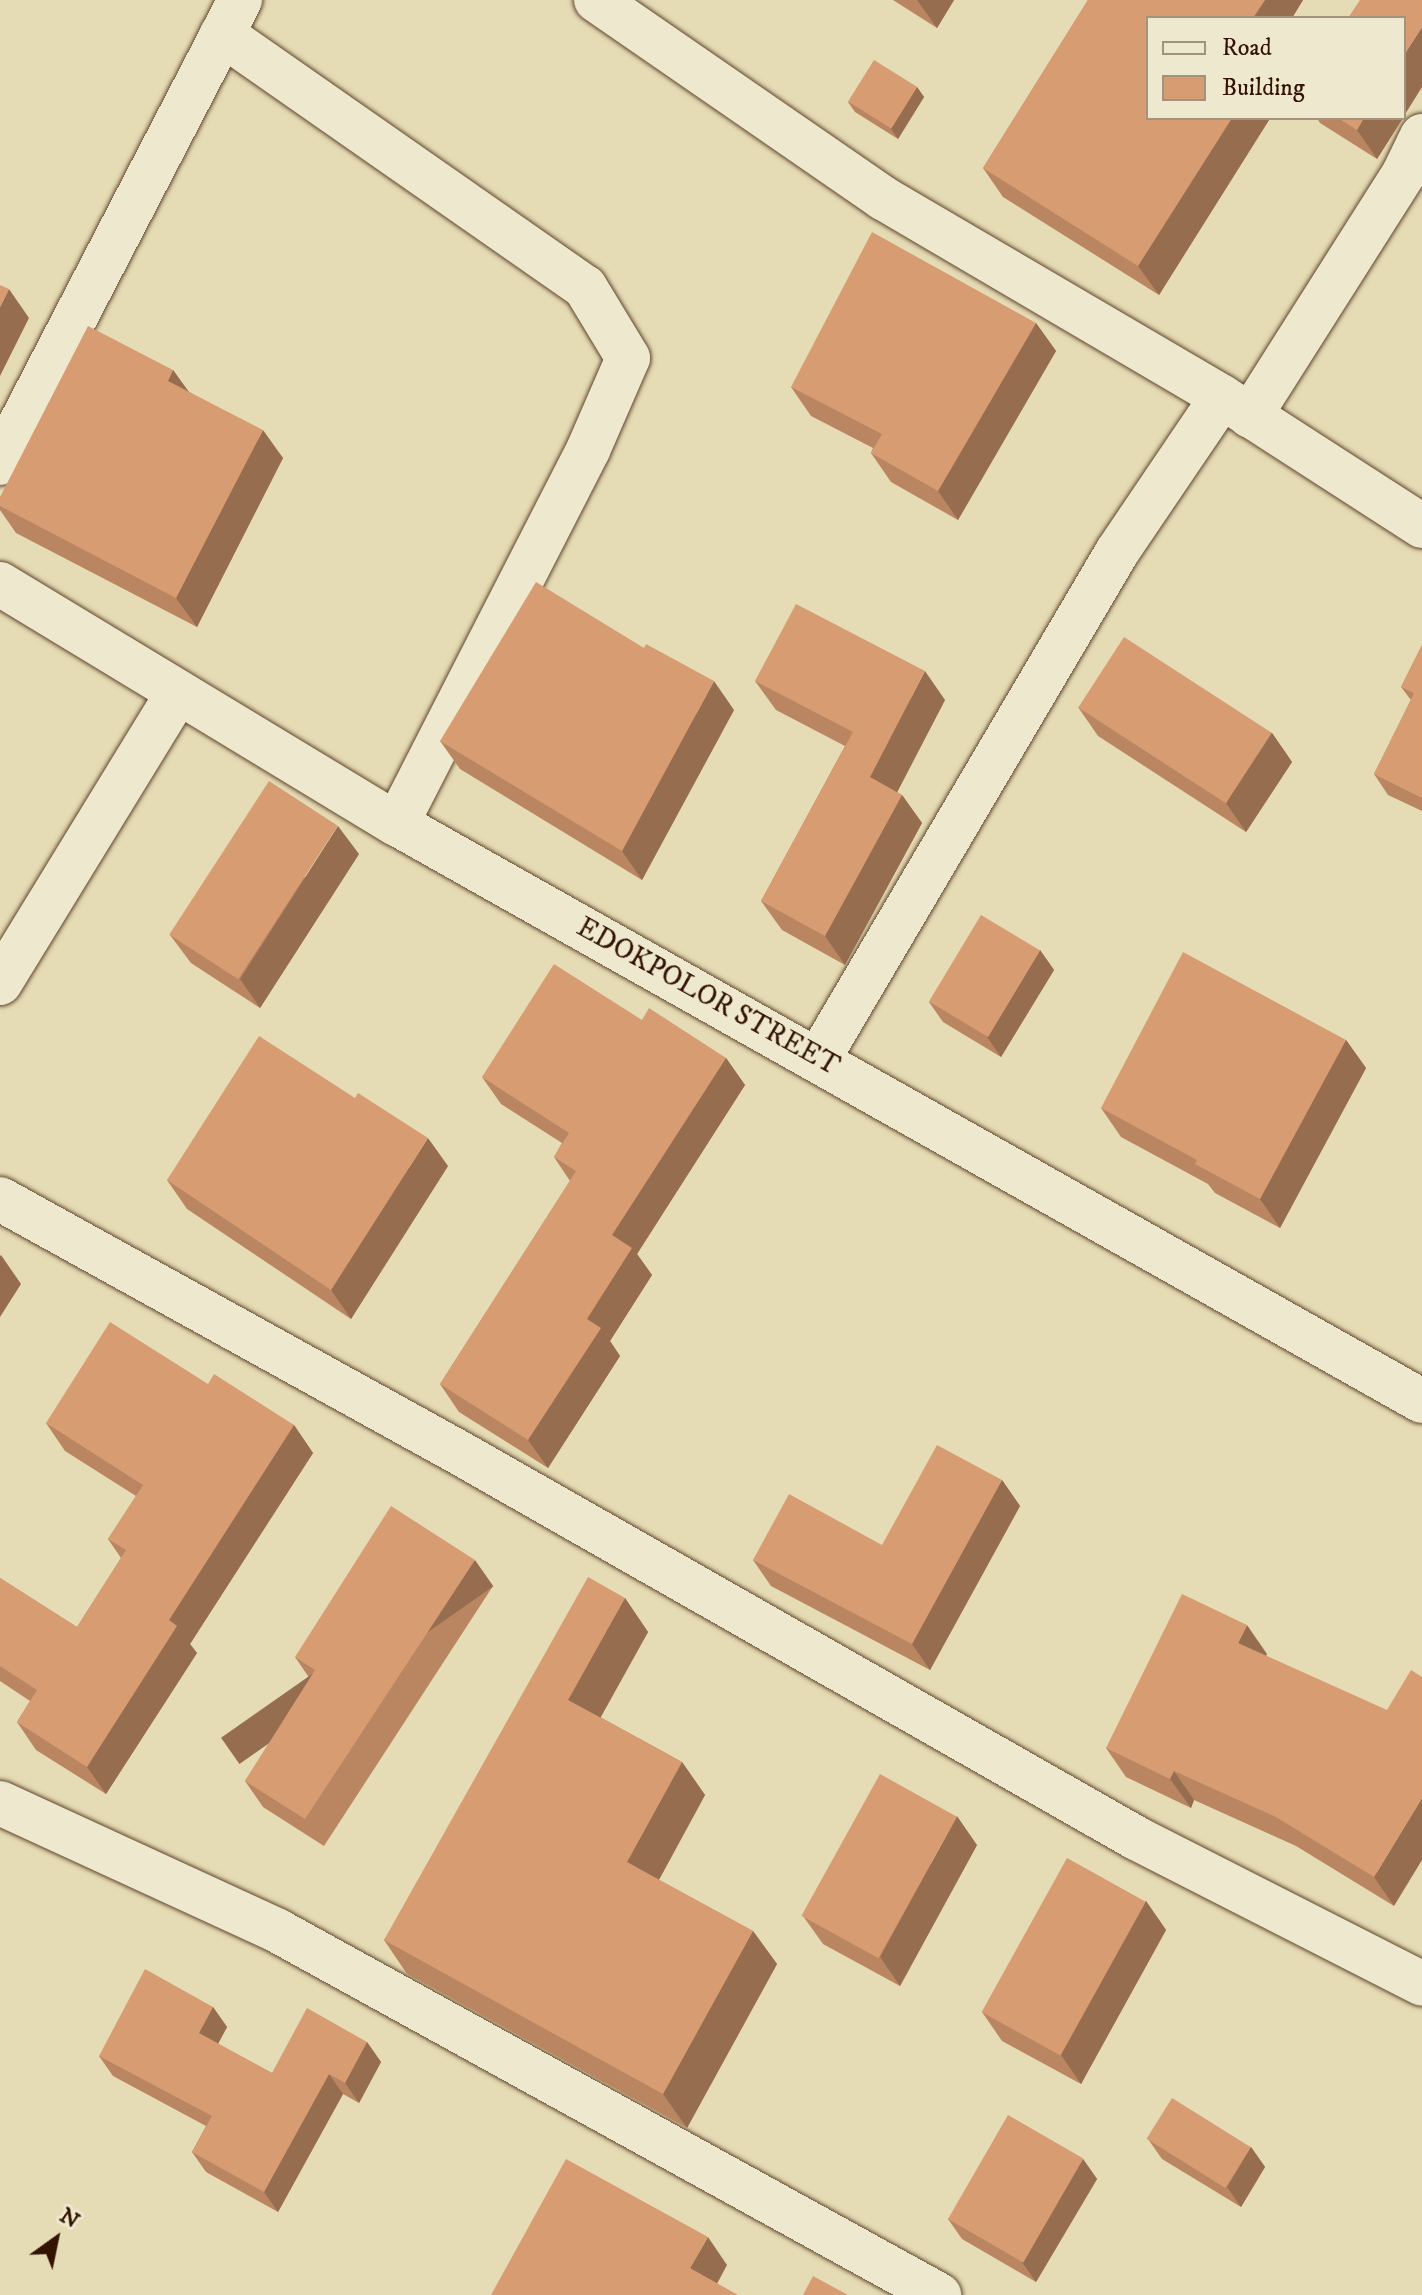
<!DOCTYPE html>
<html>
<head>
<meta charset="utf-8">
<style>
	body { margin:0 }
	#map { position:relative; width:1422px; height:2295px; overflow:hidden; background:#e5dbb4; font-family:"IM FELL DW Pica",serif }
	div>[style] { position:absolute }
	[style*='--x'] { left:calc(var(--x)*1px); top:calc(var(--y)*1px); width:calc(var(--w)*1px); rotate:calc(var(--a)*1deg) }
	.roads { filter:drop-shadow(0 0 2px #5f462d) drop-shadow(0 0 2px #5f462d) }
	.minor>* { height:44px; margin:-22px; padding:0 22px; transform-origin:22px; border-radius:22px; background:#eee8ce }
	.wall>* { inset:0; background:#ba8662 }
	.shaded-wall>* { inset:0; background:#976d50; transform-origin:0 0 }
	.building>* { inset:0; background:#d89c72; transform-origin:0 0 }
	span { translate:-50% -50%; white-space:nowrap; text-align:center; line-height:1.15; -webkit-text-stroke:7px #eee8ce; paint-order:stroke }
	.street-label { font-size:28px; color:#321400 }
	.legend { position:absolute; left:1146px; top:16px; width:260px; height:104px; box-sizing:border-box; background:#eee8ce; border:2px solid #a3937c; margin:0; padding:10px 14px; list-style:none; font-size:24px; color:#321400 }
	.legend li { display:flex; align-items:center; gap:16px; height:40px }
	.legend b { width:40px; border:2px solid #a3937c }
	.north { position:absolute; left:16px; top:2199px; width:80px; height:80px; -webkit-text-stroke:6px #eee8ce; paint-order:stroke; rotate:33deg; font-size:22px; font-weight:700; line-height:32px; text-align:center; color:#321400 }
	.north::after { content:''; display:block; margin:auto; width:28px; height:36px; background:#321400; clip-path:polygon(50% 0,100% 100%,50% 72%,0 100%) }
</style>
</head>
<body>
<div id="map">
	<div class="roads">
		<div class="minor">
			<div style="--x:596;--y:0;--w:349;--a:34.6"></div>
			<div style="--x:883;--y:198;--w:393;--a:30.4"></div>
			<div style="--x:1222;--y:397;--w:238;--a:32.8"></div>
			<div style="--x:222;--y:34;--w:442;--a:34.9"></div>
			<div style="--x:585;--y:287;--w:83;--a:58.8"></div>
			<div style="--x:628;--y:358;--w:100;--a:113.5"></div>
			<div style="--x:588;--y:450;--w:420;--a:117.1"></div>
			<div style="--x:1250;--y:416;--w:288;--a:-57.6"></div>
			<div style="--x:1404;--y:173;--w:41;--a:-64.1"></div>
			<div style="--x:0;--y:463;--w:522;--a:-62.6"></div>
			<div style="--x:0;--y:584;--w:464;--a:31.2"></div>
			<div style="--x:397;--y:824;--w:1176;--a:29.38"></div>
			<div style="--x:0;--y:983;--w:341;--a:-58.5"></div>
			<div style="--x:819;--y:1058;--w:587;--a:-59.5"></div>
			<div style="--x:1117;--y:552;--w:187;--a:-55.9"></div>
			<div style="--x:0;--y:1199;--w:523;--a:28.92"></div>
			<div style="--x:458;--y:1452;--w:780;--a:29.65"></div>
			<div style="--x:1136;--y:1838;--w:321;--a:27"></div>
			<div style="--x:0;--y:1803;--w:306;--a:24.7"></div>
			<div style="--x:278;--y:1931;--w:755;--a:28.84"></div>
		</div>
	</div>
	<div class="wall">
		<div style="clip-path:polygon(893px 0,954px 0,937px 28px)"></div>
		<div style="clip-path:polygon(1088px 0,1303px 0,1292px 18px,1148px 118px,1267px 118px,1269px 120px,1159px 295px,1003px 197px,983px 168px)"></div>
		<div style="clip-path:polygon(917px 87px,924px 97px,898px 139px,855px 112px,848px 102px)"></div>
		<div style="clip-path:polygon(1317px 118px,1403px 118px,1377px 159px,1320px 123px)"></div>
		<div style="clip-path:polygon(1036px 323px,1056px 351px,958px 520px,891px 482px,871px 453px,873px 448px,811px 416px,791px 387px)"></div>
		<div style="clip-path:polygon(173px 370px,188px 391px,283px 458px,197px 627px,16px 533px,0 510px,0 497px)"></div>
		<div style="clip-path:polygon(1422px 645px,1422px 811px,1388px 795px,1374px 774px,1411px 700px,1401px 687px)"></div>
		<div style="clip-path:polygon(755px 681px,945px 700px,897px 792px,902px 795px,922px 823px,845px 965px,782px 930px,761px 901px,845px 746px,776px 710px)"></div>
		<div style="clip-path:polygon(1078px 707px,1272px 733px,1292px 762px,1246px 832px,1098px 736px)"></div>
		<div style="clip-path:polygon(734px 710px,642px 880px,460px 769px,440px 741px)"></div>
		<div style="clip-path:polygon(359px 854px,260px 1008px,191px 963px,170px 935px)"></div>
		<div style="clip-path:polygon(1040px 950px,1054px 970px,1001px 1057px,943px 1022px,929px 1002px)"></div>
		<div style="clip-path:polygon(642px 1020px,726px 1058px,745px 1085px,637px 1254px,652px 1275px,610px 1341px,620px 1356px,548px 1468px,459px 1412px,440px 1384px,570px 1181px,554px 1157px,562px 1143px,501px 1104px,482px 1077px)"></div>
		<div style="clip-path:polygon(1346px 1040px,1366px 1068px,1280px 1228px,1215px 1193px,1208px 1184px,1121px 1137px,1101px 1108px)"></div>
		<div style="clip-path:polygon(448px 1166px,351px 1319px,187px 1209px,167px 1180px)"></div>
		<div style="clip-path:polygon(208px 1384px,294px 1425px,313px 1453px,190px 1644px,197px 1653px,106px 1794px,36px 1750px,17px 1722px,30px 1701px,0 1681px,0 1578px,77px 1627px,121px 1558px,108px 1539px,136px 1496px,65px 1451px,46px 1423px)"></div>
		<div style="clip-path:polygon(1002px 1480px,1020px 1506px,930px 1670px,771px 1586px,753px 1560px,882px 1545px)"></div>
		<div style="clip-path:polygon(493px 1586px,324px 1846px,263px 1807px,245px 1781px,310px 1679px,295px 1657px)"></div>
		<div style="clip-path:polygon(625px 1598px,648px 1632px,600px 1717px,682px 1762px,705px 1795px,659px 1880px,753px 1931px,777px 1964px,687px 2128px,407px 1974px,384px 1940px)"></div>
		<div style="clip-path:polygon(1267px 1654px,1266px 1655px,1394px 1906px,1296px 1846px,1194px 1800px,1191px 1808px,1126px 1777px,1106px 1748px)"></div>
		<div style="clip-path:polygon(977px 1845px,900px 1986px,823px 1944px,803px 1916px)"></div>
		<div style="clip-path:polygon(1146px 1901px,1166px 1930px,1081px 2084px,1002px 2041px,982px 2012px)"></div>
		<div style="clip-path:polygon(213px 2007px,227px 2027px,218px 2044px,272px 2073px,367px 2042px,381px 2062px,359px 2103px,343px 2094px,278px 2212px,206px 2172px,192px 2152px,206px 2126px,113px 2076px,99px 2056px)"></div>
		<div style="clip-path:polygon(1148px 2139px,1251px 2147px,1265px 2167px,1241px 2207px,1162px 2159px)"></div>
		<div style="clip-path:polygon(1083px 2159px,1097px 2179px,1036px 2282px,962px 2239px,948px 2219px)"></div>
	</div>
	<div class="shaded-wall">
		<div style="clip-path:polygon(917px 0,954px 0,937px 28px)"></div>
		<div style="clip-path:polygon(1265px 0,1303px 0,1292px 18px,1253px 18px)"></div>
		<div style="clip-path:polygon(1422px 27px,1422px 87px,1404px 116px,1404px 55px)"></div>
		<div style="clip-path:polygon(917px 87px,924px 97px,898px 139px,891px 129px)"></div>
		<div style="clip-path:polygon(1232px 118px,1267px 118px,1269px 120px,1159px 295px,1138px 266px)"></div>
		<div style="clip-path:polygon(1364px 118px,1403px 118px,1377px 159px,1357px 130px)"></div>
		<div style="clip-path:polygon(9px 289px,29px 318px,0 376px,0 307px)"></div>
		<div style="clip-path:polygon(1036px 323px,1056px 351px,958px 520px,938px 491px)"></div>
		<div style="clip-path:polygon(173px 370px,194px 399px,168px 381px)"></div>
		<div style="clip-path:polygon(263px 430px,283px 458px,197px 627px,176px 598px)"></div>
		<div style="clip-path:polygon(925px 671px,945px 700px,890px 806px,870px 777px)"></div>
		<div style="clip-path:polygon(714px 681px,734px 710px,642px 880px,622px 851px)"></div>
		<div style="clip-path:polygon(1272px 733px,1292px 762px,1246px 832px,1226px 803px)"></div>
		<div style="clip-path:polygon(902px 795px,922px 823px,845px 965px,825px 936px)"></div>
		<div style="clip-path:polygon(338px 826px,359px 854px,260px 1008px,240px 979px)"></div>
		<div style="clip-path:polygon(1040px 950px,1054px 970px,1001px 1057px,987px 1037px)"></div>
		<div style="clip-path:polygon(1346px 1040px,1366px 1068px,1280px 1228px,1260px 1199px)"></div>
		<div style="clip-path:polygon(726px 1058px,745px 1085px,637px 1254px,652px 1275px,610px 1341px,620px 1356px,548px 1468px,528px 1440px,587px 1319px,612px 1235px)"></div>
		<div style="clip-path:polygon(428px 1138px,448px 1166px,351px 1319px,331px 1290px)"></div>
		<div style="clip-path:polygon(1px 1255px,21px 1284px,0 1317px,0 1256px)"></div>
		<div style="clip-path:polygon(294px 1425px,313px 1453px,190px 1644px,197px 1653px,106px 1794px,87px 1767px,169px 1620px)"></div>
		<div style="clip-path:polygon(1002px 1480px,1020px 1506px,930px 1670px,912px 1644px)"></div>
		<div style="left:475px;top:1560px;width:32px;height:310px;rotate:55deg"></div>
		<div style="clip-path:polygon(625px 1598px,648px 1632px,592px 1733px,568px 1700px)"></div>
		<div style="clip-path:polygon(1247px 1625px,1267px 1654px,1258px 1671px,1238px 1643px)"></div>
		<div style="clip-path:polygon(682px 1762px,705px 1795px,650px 1896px,627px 1862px)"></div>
		<div style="clip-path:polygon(1174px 1771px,1194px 1800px,1191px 1808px,1170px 1779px)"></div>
		<div style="clip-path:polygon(1422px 1798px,1422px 1860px,1394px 1906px,1374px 1877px)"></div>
		<div style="clip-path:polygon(957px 1816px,977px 1845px,900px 1986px,880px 1957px)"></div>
		<div style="clip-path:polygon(1146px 1901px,1166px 1930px,1081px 2084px,1061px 2055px)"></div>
		<div style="clip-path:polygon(753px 1931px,777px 1964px,687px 2128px,663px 2094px)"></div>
		<div style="clip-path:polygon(213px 2007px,227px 2027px,213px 2053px,199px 2033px)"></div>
		<div style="clip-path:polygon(367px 2042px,381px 2062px,359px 2103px,345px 2083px)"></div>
		<div style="clip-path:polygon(329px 2074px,343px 2094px,278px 2212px,264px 2192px)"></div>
		<div style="clip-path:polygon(1251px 2147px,1265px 2167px,1241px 2207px,1227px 2187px)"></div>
		<div style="clip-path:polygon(1083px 2159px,1097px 2179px,1036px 2282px,1022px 2262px)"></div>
		<div style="clip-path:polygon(708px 2237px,727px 2265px,711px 2295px,690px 2268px)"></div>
	</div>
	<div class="building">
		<div style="clip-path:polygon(1088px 0,1265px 0,1253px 18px,1148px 18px,1148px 118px,1232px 118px,1138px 266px,983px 168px)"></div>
		<div style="clip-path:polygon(1360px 0,1422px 0,1422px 27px,1404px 55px,1404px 18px,1348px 18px)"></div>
		<div style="left:874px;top:60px;width:51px;height:49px;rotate:32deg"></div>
		<div style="clip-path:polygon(1338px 118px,1364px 118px,1357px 130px)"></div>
		<div style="clip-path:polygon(872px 232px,1036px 323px,938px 491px,871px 453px,882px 434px,791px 387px)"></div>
		<div style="clip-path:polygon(0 285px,9px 289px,0 307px)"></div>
		<div style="clip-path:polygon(88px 326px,173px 370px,168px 381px,263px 430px,176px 598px,0 506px,0 497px)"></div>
		<div style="clip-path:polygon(536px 582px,644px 648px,646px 644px,714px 681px,622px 851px,440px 741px)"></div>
		<div style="clip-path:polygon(796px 604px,925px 671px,870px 777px,902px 795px,825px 936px,761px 901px,853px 732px,755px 681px)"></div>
		<div style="left:1124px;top:637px;width:176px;height:84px;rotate:33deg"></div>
		<div style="clip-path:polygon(1422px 645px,1422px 798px,1374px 774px,1414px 693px,1401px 687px)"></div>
		<div style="left:269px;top:781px;width:82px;height:183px;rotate:33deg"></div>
		<div style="left:981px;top:915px;width:69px;height:101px;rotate:31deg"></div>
		<div style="clip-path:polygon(1183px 952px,1346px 1040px,1260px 1199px,1195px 1164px,1197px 1160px,1101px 1108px)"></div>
		<div style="clip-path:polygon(554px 964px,642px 1020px,649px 1008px,726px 1058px,612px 1235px,632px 1248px,587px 1319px,601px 1328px,528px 1440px,440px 1384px,576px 1171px,554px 1157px,569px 1133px,482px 1077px)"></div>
		<div style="clip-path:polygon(259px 1036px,355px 1098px,358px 1093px,428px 1138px,331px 1290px,167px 1180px)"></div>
		<div style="clip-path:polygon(110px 1322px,208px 1384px,214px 1374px,294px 1425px,169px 1620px,177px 1626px,87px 1767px,17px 1722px,37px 1690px,0 1666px,0 1578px,77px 1627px,126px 1550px,108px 1539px,143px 1485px,46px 1423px)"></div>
		<div style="clip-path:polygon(937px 1445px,1002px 1480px,912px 1644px,753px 1560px,789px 1494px,882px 1545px)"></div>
		<div style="clip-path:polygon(391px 1506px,475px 1560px,305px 1819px,245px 1781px,315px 1670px,295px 1657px)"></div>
		<div style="clip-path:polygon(588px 1577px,625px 1598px,568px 1700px,682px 1762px,627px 1862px,753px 1931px,663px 2094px,384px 1940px)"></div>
		<div style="clip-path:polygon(1182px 1594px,1247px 1625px,1238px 1643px,1387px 1710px,1411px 1670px,1422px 1677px,1422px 1798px,1374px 1877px,1276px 1817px,1174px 1771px,1170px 1779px,1106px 1748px)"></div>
		<div style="left:880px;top:1774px;width:88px;height:162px;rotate:29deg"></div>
		<div style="left:1067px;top:1858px;width:90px;height:176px;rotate:29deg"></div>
		<div style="clip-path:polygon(145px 1969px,213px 2007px,199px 2033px,272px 2073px,307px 2008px,367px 2042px,345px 2083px,329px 2074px,264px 2192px,192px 2152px,212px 2116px,99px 2056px)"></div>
		<div style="left:1172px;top:2098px;width:93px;height:48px;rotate:32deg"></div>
		<div style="left:1008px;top:2115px;width:87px;height:120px;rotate:30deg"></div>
		<div style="clip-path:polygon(566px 2159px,708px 2237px,690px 2268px,738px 2295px,491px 2295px)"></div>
		<div style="clip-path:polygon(813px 2276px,848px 2295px,803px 2295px)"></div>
	</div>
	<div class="street-label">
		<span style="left:708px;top:997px;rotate:29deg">EDOKPOLOR STREET</span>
	</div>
	<ul class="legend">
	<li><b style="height:10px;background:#eee8ce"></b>Road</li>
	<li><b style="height:22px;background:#d89c72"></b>Building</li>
	</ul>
	<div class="north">N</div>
</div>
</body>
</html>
